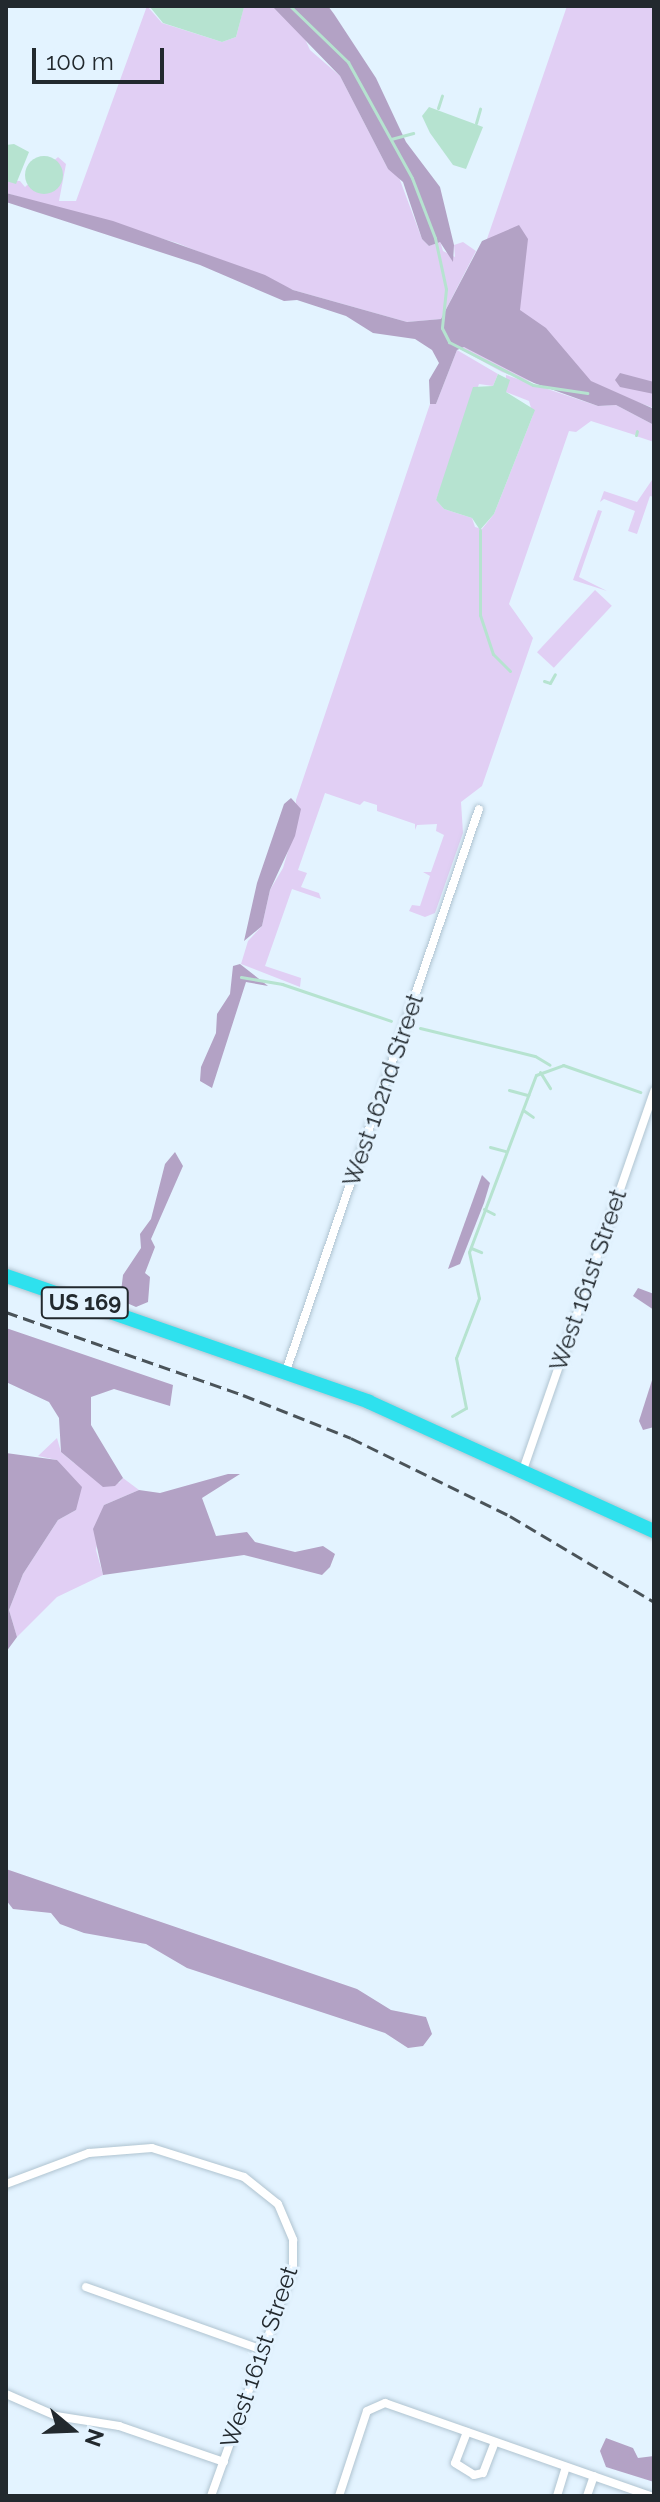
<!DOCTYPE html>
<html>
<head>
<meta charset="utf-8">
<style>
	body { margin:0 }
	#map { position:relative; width:660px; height:2502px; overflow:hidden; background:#e3f3ff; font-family:Raleway,sans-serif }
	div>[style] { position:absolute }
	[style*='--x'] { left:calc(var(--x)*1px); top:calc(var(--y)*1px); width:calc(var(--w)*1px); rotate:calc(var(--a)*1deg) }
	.green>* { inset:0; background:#e1cff4; transform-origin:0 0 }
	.forest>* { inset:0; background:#b3a2c5 }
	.water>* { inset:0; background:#b6e3d0 }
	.round { border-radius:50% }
	.stream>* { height:3px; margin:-1.5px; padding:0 1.5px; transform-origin:1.5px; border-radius:1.5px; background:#b6e3d0 }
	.roads { filter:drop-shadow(0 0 2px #b0c4d1) drop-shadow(0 0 2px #b0c4d1) }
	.street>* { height:8px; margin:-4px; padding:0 4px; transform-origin:4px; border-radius:4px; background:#fff }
	.highway>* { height:14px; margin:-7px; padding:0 7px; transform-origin:7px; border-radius:7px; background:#2ee1ee }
	.rail>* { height:3px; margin-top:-1.5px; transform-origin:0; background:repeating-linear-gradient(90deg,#4a5359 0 12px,transparent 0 18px) }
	span { translate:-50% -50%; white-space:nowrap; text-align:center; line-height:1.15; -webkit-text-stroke:6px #e3f3ff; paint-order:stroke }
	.shield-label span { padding:2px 6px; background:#e3f3ff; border:2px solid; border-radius:6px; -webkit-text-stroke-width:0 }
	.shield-label { font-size:22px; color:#22292e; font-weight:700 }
	.street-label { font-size:24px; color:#22292e }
	.frame { position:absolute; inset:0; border:8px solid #22292e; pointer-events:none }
	.north { position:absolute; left:32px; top:2390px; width:80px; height:80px; -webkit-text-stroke:6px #e3f3ff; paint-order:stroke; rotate:109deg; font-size:22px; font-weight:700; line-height:32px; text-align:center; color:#22292e }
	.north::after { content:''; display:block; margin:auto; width:28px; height:36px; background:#22292e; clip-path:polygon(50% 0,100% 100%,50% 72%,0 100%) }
	.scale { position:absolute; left:32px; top:48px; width:132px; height:36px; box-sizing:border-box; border:4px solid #22292e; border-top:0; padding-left:10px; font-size:24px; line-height:28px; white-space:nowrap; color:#22292e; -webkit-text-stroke:6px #e3f3ff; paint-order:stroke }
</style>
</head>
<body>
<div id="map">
	<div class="green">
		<div style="clip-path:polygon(147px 6px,162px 23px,222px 42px,236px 37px,244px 6px,272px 6px,304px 37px,310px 50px,340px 76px,388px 169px,397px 172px,422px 239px,429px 246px,440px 241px,443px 251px,455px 257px,454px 245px,463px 242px,476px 251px,441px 319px,407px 322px,293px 290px,177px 243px,6px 193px,6px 181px,20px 181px,25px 187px,58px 157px,66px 164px,59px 201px,76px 201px)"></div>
		<div style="clip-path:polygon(567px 6px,654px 6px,654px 408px,453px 338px)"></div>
		<div style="clip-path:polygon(464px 347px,482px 353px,544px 386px,502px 372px,460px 349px)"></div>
		<div style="clip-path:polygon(457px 350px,498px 374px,493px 386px,479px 384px,436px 500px,444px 509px,472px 518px,475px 527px,482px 529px,494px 514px,533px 415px,529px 401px,506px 392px,506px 375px,598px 406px,616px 405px,654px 425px,654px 442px,636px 436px,637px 431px,635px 435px,591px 421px,576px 432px,569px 431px,509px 604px,533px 638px,482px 786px,461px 802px,463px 833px,435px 913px,425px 917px,409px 911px,412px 905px,420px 906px,430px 876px,423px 872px,431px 872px,444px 835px,436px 831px,437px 824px,417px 825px,415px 830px,415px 824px,377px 811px,377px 805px,364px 801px,360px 805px,325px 793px,298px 870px,307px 873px,301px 887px,319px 893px,321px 899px,292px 889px,265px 966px,301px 978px,300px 987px,241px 964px,248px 941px,262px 926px,270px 890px,283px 868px,296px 824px,296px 800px,430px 404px,436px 404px)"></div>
		<div style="clip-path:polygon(654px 477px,654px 497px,650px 496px,637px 534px,628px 531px,635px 511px,604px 499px,600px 502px,604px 491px,637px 502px)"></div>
		<div style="clip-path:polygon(598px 510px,602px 511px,579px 577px,607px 591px,573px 580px)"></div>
		<div style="left:595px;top:590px;width:23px;height:85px;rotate:43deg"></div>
		<div style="clip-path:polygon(57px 1438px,61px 1452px,74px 1463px,119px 1483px,123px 1478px,139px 1490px,104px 1505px,96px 1550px,103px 1575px,57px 1597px,17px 1637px,9px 1610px,23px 1574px,58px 1520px,76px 1510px,57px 1460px,38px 1456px)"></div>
	</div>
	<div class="forest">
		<div style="clip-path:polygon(272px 6px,328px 6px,334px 14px,376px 78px,406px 142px,440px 187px,454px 245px,453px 262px,440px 242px,429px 246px,422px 239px,403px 182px,388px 169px,340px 76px)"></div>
		<div style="clip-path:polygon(6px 193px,113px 221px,265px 275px,293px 290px,407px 322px,441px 319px,482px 241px,519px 225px,528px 239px,520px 310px,546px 328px,591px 381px,654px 409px,654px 425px,616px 405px,598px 406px,534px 383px,464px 347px,457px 350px,436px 404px,430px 404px,429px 380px,439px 363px,432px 350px,415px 339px,373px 333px,346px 316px,297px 300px,284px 301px,200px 265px,6px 202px)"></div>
		<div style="clip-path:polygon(620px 373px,654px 382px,654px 394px,620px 387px,615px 380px)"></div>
		<div style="clip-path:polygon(291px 798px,301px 809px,295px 836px,270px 890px,262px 926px,244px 941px,257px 883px,284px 804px)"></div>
		<div style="clip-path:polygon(240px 964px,268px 986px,246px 982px,212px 1088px,200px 1081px,201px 1067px,216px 1033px,217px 1014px,230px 994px,233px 966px)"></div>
		<div style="clip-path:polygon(175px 1152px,183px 1166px,151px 1239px,155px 1247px,145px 1273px,150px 1277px,148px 1302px,136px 1307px,120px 1300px,123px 1275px,141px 1248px,140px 1234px,151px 1219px,165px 1164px)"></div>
		<div style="clip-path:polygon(482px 1175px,490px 1183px,484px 1203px,460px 1264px,448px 1269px)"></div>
		<div style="clip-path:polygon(638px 1288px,654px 1294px,654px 1310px,633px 1296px)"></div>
		<div style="clip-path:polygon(6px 1328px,173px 1385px,170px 1406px,114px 1389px,91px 1397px,91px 1425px,123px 1478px,115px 1486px,103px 1487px,61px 1452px,59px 1418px,49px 1402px,6px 1382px)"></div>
		<div style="clip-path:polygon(654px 1374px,654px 1427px,643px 1430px,639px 1421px)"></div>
		<div style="clip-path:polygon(6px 1453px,57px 1460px,82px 1487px,76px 1510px,58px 1520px,23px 1574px,9px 1610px,17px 1637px,6px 1652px)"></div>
		<div style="clip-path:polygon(228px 1474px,240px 1474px,202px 1498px,216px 1536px,247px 1532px,255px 1542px,295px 1552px,323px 1546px,335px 1554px,330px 1567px,322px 1575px,244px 1555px,103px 1575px,93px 1529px,104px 1505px,139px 1490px,160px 1493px)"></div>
		<div style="clip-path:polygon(6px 1869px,357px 1989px,391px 2010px,426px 2017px,432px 2034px,423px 2046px,408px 2048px,385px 2033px,187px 1968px,146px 1944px,84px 1933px,60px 1924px,51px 1913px,13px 1909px,6px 1900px)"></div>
		<div style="clip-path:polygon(606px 2438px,633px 2448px,638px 2458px,654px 2456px,654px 2482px,606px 2467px,600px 2451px)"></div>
	</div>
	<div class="water">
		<div style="clip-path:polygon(150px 7px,244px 6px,244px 7px,236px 37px,222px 42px,163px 23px)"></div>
		<div style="clip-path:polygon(429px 107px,483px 127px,466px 169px,453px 165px,430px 133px,422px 116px)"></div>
		<div style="clip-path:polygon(14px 144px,29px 152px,16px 184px,6px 181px,6px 145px)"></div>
		<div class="round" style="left:25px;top:156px;width:38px;height:38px"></div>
		<div style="clip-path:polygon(498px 374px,510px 380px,506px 392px,535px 410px,494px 514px,480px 530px,472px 518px,444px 509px,436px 500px,473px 387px,493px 386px)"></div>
	</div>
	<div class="stream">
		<div style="--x:290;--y:6;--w:81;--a:44"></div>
		<div style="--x:348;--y:62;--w:132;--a:61.1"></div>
		<div style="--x:412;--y:178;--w:64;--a:69"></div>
		<div style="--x:435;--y:238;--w:52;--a:77.8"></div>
		<div style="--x:446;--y:289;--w:39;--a:96"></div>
		<div style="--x:442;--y:328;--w:16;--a:63"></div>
		<div style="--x:449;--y:342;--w:94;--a:27.1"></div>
		<div style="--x:533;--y:385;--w:55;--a:8.4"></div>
		<div style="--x:438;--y:108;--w:13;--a:-72"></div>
		<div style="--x:476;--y:123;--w:15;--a:-74"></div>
		<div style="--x:391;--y:139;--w:23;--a:-15"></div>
		<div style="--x:636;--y:435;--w:4;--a:-76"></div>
		<div style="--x:480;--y:530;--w:85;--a:90"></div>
		<div style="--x:480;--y:615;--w:41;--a:71.6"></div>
		<div style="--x:493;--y:654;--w:24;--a:45"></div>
		<div style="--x:544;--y:681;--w:6;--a:18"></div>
		<div style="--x:550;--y:683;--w:10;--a:-61"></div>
		<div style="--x:241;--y:977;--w:42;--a:9.7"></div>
		<div style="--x:282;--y:984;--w:115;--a:18.7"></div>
		<div style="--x:420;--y:1028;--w:118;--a:13.7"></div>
		<div style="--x:535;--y:1056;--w:17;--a:31"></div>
		<div style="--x:540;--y:1072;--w:19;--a:58"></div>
		<div style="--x:509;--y:1090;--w:20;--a:15"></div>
		<div style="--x:523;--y:1110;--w:12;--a:35"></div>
		<div style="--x:490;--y:1147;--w:16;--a:15"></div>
		<div style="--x:484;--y:1209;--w:11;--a:27"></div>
		<div style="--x:471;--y:1248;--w:11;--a:22"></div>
		<div style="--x:452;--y:1416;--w:16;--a:-30"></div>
		<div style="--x:466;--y:1408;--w:51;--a:-101.3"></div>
		<div style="--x:456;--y:1358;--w:64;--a:-69"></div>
		<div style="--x:479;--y:1298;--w:47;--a:-102.3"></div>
		<div style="--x:469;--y:1252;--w:189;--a:-69.3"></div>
		<div style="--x:536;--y:1075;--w:29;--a:-20"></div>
		<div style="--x:563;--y:1065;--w:82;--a:19.3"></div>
	</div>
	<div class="roads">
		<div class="street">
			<div style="--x:286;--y:1371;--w:594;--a:-71.05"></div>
			<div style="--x:523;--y:1470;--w:401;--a:-70.9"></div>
			<div style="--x:6;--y:2184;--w:89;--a:-20.5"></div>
			<div style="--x:89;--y:2153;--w:63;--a:-4.5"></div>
			<div style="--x:152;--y:2148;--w:96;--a:17.5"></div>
			<div style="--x:244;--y:2177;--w:43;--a:38.5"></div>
			<div style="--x:278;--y:2204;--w:39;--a:67"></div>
			<div style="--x:293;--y:2240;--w:27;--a:90"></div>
			<div style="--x:293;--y:2267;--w:243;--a:109.7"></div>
			<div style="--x:86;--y:2287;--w:188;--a:19.6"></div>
			<div style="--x:6;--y:2394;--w:55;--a:23.7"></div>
			<div style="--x:56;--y:2416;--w:64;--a:9"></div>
			<div style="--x:119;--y:2426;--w:111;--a:18.9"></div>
			<div style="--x:467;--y:2432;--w:33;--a:111"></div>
			<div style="--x:455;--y:2463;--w:22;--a:32"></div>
			<div style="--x:474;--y:2475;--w:9;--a:-13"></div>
			<div style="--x:483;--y:2473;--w:33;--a:-69"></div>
			<div style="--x:339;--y:2496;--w:89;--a:-71.8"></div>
			<div style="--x:367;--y:2411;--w:20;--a:-24"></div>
			<div style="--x:385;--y:2403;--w:282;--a:19.3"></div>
			<div style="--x:557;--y:2496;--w:30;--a:-73"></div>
			<div style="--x:587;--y:2496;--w:21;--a:-71"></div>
		</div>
		<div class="highway">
			<div style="--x:6;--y:1276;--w:384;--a:19.1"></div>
			<div style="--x:369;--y:1402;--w:313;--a:24.4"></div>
		</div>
	</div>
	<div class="rail">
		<div style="--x:6;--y:1312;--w:251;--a:19.3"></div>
		<div style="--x:243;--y:1395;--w:116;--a:21.7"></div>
		<div style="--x:351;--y:1438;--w:177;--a:26.1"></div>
		<div style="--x:510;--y:1516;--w:168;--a:30.8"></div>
	</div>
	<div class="shield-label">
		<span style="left:85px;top:1303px">US 169</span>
	</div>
	<div class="street-label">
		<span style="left:383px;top:1090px;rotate:-71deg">West 162nd Street</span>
		<span style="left:588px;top:1280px;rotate:-71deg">West 161st Street</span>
		<span style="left:259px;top:2357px;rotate:-71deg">West 161st Street</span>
	</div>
	<div class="frame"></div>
	<div class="north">N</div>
	<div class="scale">100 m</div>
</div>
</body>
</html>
